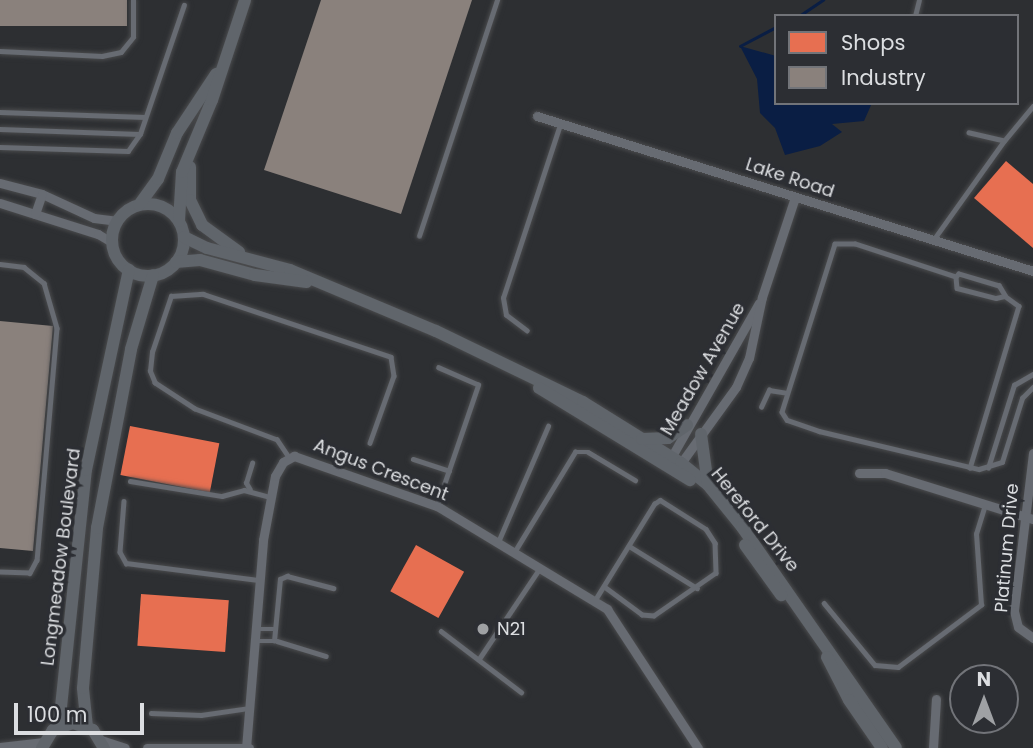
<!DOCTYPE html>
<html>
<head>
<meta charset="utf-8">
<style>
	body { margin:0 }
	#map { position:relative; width:1033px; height:748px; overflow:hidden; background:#2d2f32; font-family:Poppins,sans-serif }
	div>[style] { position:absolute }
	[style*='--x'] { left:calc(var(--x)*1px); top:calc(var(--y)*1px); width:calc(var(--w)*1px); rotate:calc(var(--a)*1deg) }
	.water>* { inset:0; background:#0a1e44 }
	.shops>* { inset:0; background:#e76f51; transform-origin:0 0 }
	.industry>* { inset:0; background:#8a817c; transform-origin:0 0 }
	.stream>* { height:2.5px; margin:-1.25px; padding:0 1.25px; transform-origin:1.25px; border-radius:1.25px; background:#0a1e44 }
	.roads { filter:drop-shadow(0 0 2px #4a4b4d) drop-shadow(0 0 2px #4a4b4d) }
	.lane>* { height:4.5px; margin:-2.25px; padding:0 2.25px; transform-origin:2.25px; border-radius:2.25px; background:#676b72 }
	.street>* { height:9px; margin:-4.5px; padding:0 4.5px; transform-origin:4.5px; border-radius:4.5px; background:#676b72 }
	.secondary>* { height:12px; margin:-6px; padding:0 6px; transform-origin:6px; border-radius:6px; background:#60656b }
	.secondary>.ring { margin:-6px; padding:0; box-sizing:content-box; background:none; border:12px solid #60656b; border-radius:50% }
	.dots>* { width:19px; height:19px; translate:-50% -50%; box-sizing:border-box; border:4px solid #2c2e33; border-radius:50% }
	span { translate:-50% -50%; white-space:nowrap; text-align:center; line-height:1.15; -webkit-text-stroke:7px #2c2e33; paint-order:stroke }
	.street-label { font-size:18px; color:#dcdee1 }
	.poi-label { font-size:18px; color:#dcdee1 }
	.left { translate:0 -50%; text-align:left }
	.legend { position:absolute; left:774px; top:14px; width:245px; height:91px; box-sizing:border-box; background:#2c2e33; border:2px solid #727479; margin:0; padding:9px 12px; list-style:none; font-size:21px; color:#dcdee1 }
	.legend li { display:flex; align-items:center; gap:14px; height:35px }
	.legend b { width:35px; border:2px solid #727479 }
	.north { position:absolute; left:949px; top:664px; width:70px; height:70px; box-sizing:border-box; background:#2c2e33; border:2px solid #727479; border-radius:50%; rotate:0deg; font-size:19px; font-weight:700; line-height:28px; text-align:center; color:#dcdee1 }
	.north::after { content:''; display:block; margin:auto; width:24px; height:32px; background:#9fa1a4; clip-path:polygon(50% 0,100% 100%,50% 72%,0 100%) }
	.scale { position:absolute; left:14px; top:703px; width:130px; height:32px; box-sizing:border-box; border:4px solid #dcdee1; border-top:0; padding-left:9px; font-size:21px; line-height:24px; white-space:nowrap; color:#dcdee1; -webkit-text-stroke:5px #2c2e33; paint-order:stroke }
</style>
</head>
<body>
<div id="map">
	<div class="water">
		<div style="clip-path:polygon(740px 46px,776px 56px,776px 103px,872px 103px,864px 121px,832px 124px,842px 132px,820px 146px,785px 155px,775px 128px,760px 113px,757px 79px)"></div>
	</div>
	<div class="shops">
		<div style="clip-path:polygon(1006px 161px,1033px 184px,1033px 248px,974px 198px)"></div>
		<div style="left:130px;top:426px;width:91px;height:50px;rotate:11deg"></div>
		<div style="left:416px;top:545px;width:55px;height:53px;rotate:29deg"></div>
		<div style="left:141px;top:594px;width:88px;height:52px;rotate:4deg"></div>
	</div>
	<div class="industry">
		<div style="left:0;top:0;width:127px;height:26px"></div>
		<div style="clip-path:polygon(321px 0,472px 0,401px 214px,264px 170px)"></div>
		<div style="clip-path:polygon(0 321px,53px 326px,33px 551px,0 548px)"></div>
	</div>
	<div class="stream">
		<div style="--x:799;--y:16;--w:29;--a:-34"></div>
		<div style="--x:740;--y:46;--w:41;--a:-27.8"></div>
	</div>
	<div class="roads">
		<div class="lane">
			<div style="--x:915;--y:16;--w:16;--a:-76"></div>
			<div style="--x:0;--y:51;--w:102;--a:2.8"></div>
			<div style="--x:102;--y:56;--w:19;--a:-12"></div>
			<div style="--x:121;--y:52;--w:19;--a:-51"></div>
			<div style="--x:133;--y:37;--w:37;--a:-90"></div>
			<div style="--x:0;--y:112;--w:145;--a:2"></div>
			<div style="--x:0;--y:129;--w:139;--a:2.1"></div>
			<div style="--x:1004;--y:141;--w:45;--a:-50.4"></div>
			<div style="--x:0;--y:147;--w:128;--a:1.8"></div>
			<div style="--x:128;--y:151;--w:21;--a:-55"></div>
			<div style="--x:140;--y:134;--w:136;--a:-71.2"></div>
			<div style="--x:419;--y:236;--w:249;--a:-71.7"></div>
			<div style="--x:934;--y:239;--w:120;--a:-54.5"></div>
			<div style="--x:1004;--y:141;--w:36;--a:-167"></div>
			<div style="--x:0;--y:264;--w:24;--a:7"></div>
			<div style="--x:24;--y:267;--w:26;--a:39"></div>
			<div style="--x:44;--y:283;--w:47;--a:73.9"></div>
			<div style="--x:57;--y:328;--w:233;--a:94.9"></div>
			<div style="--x:37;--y:560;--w:15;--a:118"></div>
			<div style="--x:30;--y:573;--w:30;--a:-178"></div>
			<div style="--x:956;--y:277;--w:11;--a:85"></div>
			<div style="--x:957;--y:288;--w:40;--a:14.4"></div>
			<div style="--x:996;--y:298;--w:9;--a:-13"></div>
			<div style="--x:1005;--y:296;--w:17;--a:36"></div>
			<div style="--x:1019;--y:306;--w:169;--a:106.8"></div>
			<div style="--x:1005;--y:296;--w:12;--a:-121"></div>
			<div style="--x:999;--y:286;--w:42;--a:-163.3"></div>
			<div style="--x:959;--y:274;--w:4;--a:135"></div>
			<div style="--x:956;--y:277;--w:106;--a:-161.9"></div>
			<div style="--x:855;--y:244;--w:20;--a:180"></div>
			<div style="--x:835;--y:244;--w:176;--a:107.5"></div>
			<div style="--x:782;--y:412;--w:9;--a:58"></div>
			<div style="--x:787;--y:420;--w:34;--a:19"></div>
			<div style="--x:819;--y:431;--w:164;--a:13.4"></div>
			<div style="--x:979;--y:469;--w:24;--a:-17"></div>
			<div style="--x:1002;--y:462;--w:67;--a:-72.6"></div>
			<div style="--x:1022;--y:398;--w:16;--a:-45"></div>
			<div style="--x:527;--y:331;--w:26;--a:-143"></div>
			<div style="--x:506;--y:315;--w:17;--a:-100"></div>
			<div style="--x:503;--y:298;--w:185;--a:-71.8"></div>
			<div style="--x:761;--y:407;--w:19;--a:-65"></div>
			<div style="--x:769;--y:390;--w:18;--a:9"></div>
			<div style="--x:289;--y:458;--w:22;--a:-124"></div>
			<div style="--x:277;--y:440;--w:88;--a:-159.3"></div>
			<div style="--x:195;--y:409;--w:48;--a:-147"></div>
			<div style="--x:155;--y:383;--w:13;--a:-113"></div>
			<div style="--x:150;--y:371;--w:19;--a:-84"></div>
			<div style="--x:152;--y:352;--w:59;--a:-71.3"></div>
			<div style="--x:171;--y:296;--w:32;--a:-4"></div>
			<div style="--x:203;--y:294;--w:198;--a:18.5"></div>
			<div style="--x:391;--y:357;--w:19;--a:81"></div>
			<div style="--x:394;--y:376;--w:71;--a:109.7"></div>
			<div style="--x:413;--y:459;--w:38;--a:18"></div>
			<div style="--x:988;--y:468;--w:87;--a:-72.6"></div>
			<div style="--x:1014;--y:385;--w:22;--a:-30"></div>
			<div style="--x:130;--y:481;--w:93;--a:9.3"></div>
			<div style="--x:222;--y:496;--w:23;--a:-15"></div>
			<div style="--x:244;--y:490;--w:27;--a:15"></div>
			<div style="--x:250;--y:490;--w:8;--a:-120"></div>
			<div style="--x:246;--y:483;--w:21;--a:-73"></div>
			<div style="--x:124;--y:501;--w:51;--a:94.5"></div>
			<div style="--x:120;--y:552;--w:13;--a:61"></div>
			<div style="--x:126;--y:563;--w:133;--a:7.3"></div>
			<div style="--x:437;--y:505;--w:127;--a:-71.1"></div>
			<div style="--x:478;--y:385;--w:43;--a:-156.4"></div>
			<div style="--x:499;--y:540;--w:124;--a:-66.7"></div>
			<div style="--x:629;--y:546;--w:80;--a:31.7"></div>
			<div style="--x:515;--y:551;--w:116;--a:-58.8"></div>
			<div style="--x:575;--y:452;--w:13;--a:0"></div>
			<div style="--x:588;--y:452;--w:55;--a:30.8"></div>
			<div style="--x:595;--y:600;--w:113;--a:-58.4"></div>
			<div style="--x:654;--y:504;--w:7;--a:-34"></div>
			<div style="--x:660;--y:500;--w:54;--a:32.2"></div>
			<div style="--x:706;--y:529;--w:17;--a:57"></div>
			<div style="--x:715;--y:543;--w:30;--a:88"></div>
			<div style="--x:716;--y:573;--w:75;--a:145.3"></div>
			<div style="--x:654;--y:616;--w:12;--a:-175"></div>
			<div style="--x:642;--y:615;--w:47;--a:-143.6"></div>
			<div style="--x:824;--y:603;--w:80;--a:50.6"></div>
			<div style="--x:875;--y:665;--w:23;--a:5"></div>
			<div style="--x:898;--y:667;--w:104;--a:-36.8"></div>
			<div style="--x:981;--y:605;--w:71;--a:-94"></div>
			<div style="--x:976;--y:534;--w:30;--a:-73"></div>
			<div style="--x:257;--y:629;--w:17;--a:0"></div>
			<div style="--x:441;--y:631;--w:101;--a:37.3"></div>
			<div style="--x:254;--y:641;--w:23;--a:0"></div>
			<div style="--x:277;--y:641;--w:51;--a:17"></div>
			<div style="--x:274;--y:641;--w:62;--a:-84.5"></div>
			<div style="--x:280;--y:579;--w:8;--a:-23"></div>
			<div style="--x:287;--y:576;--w:48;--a:14.6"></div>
			<div style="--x:479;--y:659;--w:110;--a:-56.2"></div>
			<div style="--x:151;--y:713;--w:50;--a:2.3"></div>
			<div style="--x:201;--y:715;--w:49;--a:-8.3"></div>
		</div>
		<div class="street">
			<div style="--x:537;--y:116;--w:520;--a:17.35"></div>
			<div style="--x:0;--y:183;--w:43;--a:14.7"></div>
			<div style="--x:42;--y:194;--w:57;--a:24.8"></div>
			<div style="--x:94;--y:218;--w:24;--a:7"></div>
			<div style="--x:0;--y:203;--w:103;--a:17.6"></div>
			<div style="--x:98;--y:234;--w:17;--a:31"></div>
			<div style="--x:35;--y:214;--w:21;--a:-71"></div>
			<div style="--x:1033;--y:453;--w:159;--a:96.9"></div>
			<div style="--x:1014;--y:611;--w:16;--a:76"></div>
			<div style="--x:1018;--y:627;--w:19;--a:36"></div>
			<div style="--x:672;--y:456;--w:176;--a:-60.4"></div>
			<div style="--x:681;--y:463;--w:94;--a:-54.1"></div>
			<div style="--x:736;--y:387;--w:32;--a:-66"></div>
			<div style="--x:749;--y:358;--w:62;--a:-78"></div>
			<div style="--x:762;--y:297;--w:105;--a:-71.7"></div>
			<div style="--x:859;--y:473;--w:26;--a:0"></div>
			<div style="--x:885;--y:473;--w:155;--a:17.3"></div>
			<div style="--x:101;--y:740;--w:25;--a:18"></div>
			<div style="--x:0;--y:747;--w:44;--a:-6.5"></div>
			<div style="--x:147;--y:748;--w:102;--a:0"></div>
			<div style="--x:246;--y:748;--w:209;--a:-85.3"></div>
			<div style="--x:263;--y:540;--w:65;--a:-79.4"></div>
			<div style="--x:275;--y:476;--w:16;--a:-60"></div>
			<div style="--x:283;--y:462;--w:13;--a:-29"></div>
			<div style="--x:294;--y:456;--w:151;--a:19.3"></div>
			<div style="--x:437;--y:506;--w:199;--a:31.2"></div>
			<div style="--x:607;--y:609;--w:166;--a:56.8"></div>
			<div style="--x:933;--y:748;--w:49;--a:-86.5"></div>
		</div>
		<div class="secondary">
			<div style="--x:190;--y:167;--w:33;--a:90"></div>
			<div style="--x:190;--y:200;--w:28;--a:64"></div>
			<div style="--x:202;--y:225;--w:46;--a:36.1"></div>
			<div class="ring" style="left:112px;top:204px;width:60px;height:60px"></div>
			<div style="--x:139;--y:205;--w:32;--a:-54"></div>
			<div style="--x:158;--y:179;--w:50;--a:-67.6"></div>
			<div style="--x:177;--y:133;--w:71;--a:-56.5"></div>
			<div style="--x:179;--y:221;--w:49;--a:-86.5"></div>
			<div style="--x:182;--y:172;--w:78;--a:-67.4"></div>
			<div style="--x:212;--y:100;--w:105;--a:-71.7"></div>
			<div style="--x:184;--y:237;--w:25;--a:26"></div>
			<div style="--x:207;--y:248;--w:86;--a:14.8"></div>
			<div style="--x:290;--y:270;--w:158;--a:22.7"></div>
			<div style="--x:436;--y:331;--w:163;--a:25.8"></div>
			<div style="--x:583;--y:402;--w:115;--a:31.9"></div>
			<div style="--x:681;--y:463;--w:35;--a:39"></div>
			<div style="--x:708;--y:485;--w:54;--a:51"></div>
			<div style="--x:742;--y:527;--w:269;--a:55.1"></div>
			<div style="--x:176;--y:262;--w:24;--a:-5"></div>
			<div style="--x:200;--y:260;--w:57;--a:15.3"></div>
			<div style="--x:255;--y:275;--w:52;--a:7.7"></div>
			<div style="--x:539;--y:388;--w:177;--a:31.4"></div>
			<div style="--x:701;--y:434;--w:51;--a:82.2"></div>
			<div style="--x:642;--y:439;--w:26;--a:-2"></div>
			<div style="--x:668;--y:438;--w:23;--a:-34"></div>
			<div style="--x:745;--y:545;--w:62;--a:54.2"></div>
			<div style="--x:827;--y:657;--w:48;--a:62.9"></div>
			<div style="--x:849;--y:700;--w:58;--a:55.5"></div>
			<div style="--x:59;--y:726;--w:257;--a:-84"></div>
			<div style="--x:86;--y:470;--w:205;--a:-77.9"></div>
			<div style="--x:87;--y:727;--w:39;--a:-96"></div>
			<div style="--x:83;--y:688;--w:161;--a:-85"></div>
			<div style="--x:97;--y:528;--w:182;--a:-79.2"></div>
			<div style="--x:131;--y:349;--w:77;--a:-73.4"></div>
			<div style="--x:42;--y:748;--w:21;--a:-59"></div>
			<div style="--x:53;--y:730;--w:21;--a:-19"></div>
			<div style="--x:73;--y:723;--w:21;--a:19"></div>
			<div style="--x:93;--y:730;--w:21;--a:59"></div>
		</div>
	</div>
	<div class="dots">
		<div style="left:483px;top:629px;background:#9fa1a4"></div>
	</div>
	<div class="street-label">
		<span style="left:790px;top:178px;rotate:18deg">Lake Road</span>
		<span style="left:703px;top:369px;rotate:-60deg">Meadow Avenue</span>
		<span style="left:381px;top:470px;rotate:21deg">Angus Crescent</span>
		<span style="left:755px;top:520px;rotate:51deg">Hereford Drive</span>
		<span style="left:1007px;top:548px;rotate:-85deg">Platinum Drive</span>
		<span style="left:61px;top:557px;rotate:-83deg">Longmeadow Boulevard</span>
	</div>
	<div class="poi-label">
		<span class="left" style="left:497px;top:629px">N21</span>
	</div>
	<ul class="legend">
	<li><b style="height:19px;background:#e76f51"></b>Shops</li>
	<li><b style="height:19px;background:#8a817c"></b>Industry</li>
	</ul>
	<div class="north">N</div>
	<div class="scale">100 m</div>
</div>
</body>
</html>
